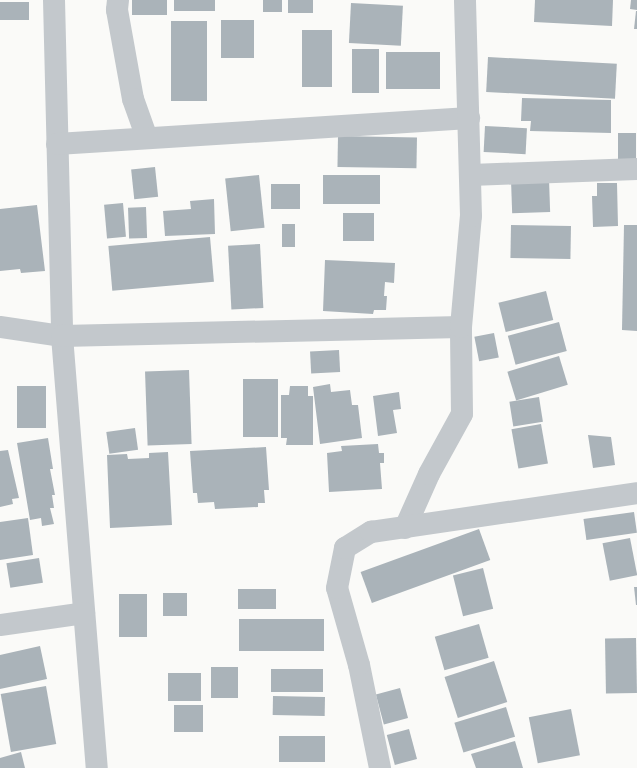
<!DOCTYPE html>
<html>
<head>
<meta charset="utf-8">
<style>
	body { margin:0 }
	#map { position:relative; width:637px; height:768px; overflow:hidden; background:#fafaf8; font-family:Ubuntu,sans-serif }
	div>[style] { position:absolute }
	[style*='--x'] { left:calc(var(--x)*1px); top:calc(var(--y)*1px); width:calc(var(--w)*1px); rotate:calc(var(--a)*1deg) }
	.building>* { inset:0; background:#aab3b9; transform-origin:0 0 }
	.minor>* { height:22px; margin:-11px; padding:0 11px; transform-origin:11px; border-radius:11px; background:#c3c8cc }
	span { translate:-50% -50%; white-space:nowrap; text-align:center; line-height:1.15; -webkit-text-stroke:4px #fff; paint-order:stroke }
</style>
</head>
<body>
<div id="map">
	<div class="building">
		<div style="left:132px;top:0;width:35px;height:15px"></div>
		<div style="left:174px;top:0;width:41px;height:11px"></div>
		<div style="left:263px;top:0;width:19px;height:12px"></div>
		<div style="left:288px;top:0;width:25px;height:13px"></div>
		<div style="clip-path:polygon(535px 0,613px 0,612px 26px,534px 22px)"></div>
		<div style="clip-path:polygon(631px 0,637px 0,637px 10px,630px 9px)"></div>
		<div style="left:29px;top:2px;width:18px;height:29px;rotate:90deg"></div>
		<div style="left:351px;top:3px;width:52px;height:40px;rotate:3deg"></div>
		<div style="clip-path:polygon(636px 11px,637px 11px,637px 29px,634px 29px)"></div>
		<div style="left:254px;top:20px;width:38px;height:33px;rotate:90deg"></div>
		<div style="left:171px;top:21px;width:36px;height:80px"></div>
		<div style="left:302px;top:30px;width:30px;height:57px"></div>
		<div style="left:352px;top:49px;width:27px;height:44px"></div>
		<div style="left:386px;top:52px;width:54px;height:37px"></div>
		<div style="left:488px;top:57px;width:129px;height:35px;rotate:3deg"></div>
		<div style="clip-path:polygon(522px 98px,611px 100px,611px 133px,530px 131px,531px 121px,521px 121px)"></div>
		<div style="left:485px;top:126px;width:42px;height:26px;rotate:3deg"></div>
		<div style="left:618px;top:133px;width:18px;height:34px"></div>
		<div style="left:338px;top:136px;width:79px;height:31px;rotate:1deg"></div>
		<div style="left:155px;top:167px;width:30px;height:24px;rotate:84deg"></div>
		<div style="left:259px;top:175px;width:53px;height:34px;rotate:84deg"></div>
		<div style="left:323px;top:175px;width:57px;height:29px"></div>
		<div style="left:549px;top:179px;width:33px;height:38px;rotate:88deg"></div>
		<div style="clip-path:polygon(597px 183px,617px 183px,618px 226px,593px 227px,592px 196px,597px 196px)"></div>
		<div style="left:271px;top:184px;width:29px;height:25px"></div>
		<div style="clip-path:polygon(214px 199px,215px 234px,165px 236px,163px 211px,191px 209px,190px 201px)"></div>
		<div style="left:123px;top:203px;width:34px;height:19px;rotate:85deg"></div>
		<div style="clip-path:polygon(37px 205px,45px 271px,21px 273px,20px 269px,0 271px,0 209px)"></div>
		<div style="left:146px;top:207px;width:31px;height:18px;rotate:88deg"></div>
		<div style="left:343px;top:213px;width:31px;height:28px"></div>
		<div style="left:282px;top:224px;width:13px;height:23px"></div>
		<div style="left:511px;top:225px;width:60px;height:33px;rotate:1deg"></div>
		<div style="clip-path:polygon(624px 225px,637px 225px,637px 331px,622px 330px)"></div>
		<div style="left:210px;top:237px;width:45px;height:102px;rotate:85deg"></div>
		<div style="left:260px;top:244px;width:64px;height:32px;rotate:87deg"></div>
		<div style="clip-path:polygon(325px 260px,395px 263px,394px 283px,385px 282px,384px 296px,387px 296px,386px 310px,374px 310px,373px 314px,323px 311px)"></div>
		<div style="left:546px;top:291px;width:30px;height:49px;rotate:76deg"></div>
		<div style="left:559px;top:322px;width:30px;height:53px;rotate:75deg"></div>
		<div style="left:494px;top:333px;width:25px;height:20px;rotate:79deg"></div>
		<div style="left:339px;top:350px;width:22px;height:29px;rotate:87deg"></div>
		<div style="left:559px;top:356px;width:30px;height:54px;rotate:73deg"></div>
		<div style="left:189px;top:370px;width:74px;height:44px;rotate:88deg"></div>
		<div style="left:243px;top:379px;width:35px;height:58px"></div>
		<div style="clip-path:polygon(330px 384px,331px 392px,350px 390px,352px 405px,358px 405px,362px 438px,320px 444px,313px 387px)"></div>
		<div style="left:17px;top:386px;width:29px;height:42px"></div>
		<div style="clip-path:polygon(290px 386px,308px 386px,308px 396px,313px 396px,313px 445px,286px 445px,287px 438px,281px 438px,281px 395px,289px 395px)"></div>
		<div style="clip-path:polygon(399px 392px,401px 409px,393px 410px,397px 433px,378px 436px,373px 396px)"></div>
		<div style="left:539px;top:397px;width:25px;height:30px;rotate:81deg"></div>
		<div style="left:541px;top:424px;width:40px;height:30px;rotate:80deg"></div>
		<div style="left:135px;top:428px;width:22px;height:29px;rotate:82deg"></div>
		<div style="clip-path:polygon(588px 435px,611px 437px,615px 465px,593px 468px)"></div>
		<div style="clip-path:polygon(48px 438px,53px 469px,50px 469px,55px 495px,52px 495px,54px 508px,50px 508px,54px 524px,42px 526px,41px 518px,30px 520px,17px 443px)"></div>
		<div style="clip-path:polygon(378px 444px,379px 453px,384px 453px,384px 463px,380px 463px,382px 489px,329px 492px,327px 453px,342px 451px,341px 446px)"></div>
		<div style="clip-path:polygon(266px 447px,269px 490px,264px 490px,265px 503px,258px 503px,258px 507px,215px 509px,214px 502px,198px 503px,197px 493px,193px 493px,190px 451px)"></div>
		<div style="clip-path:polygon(8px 450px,19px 498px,12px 499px,13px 504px,0 507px,0 451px)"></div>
		<div style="clip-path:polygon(168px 452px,172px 525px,110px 528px,107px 455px,127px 454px,128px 459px,149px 458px,149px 453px)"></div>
		<div style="left:634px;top:512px;width:21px;height:51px;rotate:82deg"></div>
		<div style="clip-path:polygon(28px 518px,33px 555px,0 560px,0 522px)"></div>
		<div style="left:479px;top:529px;width:33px;height:126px;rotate:70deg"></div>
		<div style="left:630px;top:538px;width:38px;height:28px;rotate:79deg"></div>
		<div style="left:39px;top:558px;width:25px;height:33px;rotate:81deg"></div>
		<div style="left:483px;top:568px;width:42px;height:31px;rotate:76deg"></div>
		<div style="clip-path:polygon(634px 587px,637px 587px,637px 605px,636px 605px)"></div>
		<div style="left:238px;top:589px;width:38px;height:20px"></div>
		<div style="left:163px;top:593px;width:24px;height:23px"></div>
		<div style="left:119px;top:594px;width:28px;height:43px"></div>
		<div style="left:324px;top:619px;width:32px;height:85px;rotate:90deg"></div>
		<div style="left:479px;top:624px;width:35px;height:46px;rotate:74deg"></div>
		<div style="left:636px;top:638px;width:55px;height:31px;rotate:89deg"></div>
		<div style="clip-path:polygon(40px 646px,47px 679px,0 689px,0 655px)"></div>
		<div style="left:494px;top:661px;width:43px;height:52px;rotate:72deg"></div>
		<div style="left:211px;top:667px;width:27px;height:31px"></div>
		<div style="left:323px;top:669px;width:23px;height:52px;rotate:90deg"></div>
		<div style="left:168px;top:673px;width:33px;height:28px"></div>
		<div style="left:46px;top:686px;width:59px;height:46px;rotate:80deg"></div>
		<div style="left:400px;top:688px;width:31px;height:25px;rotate:75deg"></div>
		<div style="left:273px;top:696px;width:52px;height:19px;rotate:1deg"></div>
		<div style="left:174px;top:705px;width:29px;height:27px"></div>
		<div style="left:506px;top:707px;width:31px;height:54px;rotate:73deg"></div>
		<div style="left:571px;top:709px;width:47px;height:43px;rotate:79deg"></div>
		<div style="left:409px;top:729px;width:31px;height:23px;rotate:75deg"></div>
		<div style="left:325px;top:736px;width:26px;height:46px;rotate:90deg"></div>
		<div style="clip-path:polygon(515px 741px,523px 768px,476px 768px,471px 754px)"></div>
		<div style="clip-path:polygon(21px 752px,25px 768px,0 768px,0 758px)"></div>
	</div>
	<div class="minor">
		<div style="--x:54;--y:0;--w:336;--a:88.6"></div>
		<div style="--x:62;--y:336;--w:433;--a:85.4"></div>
		<div style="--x:118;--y:0;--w:10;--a:96"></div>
		<div style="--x:117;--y:10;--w:90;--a:79.8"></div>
		<div style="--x:133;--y:99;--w:41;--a:70.3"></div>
		<div style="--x:57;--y:144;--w:413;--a:-3.6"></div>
		<div style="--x:471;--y:175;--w:166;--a:-2.1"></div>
		<div style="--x:0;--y:327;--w:63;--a:8.3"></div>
		<div style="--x:62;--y:336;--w:399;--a:-1.3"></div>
		<div style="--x:405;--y:528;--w:59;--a:-66"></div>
		<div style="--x:429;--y:474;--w:68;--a:-61.2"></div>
		<div style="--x:462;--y:414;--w:87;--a:-90.7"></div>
		<div style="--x:461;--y:327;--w:111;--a:-84.9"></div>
		<div style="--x:471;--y:216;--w:216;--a:-91.6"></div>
		<div style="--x:0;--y:625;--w:85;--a:-8.1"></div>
		<div style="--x:380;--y:768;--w:105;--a:-101.5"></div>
		<div style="--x:359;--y:665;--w:80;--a:-105.9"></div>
		<div style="--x:337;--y:588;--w:41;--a:-78.7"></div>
		<div style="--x:345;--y:548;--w:31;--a:-32"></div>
		<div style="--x:371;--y:532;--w:269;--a:-8.3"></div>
	</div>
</div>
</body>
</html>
